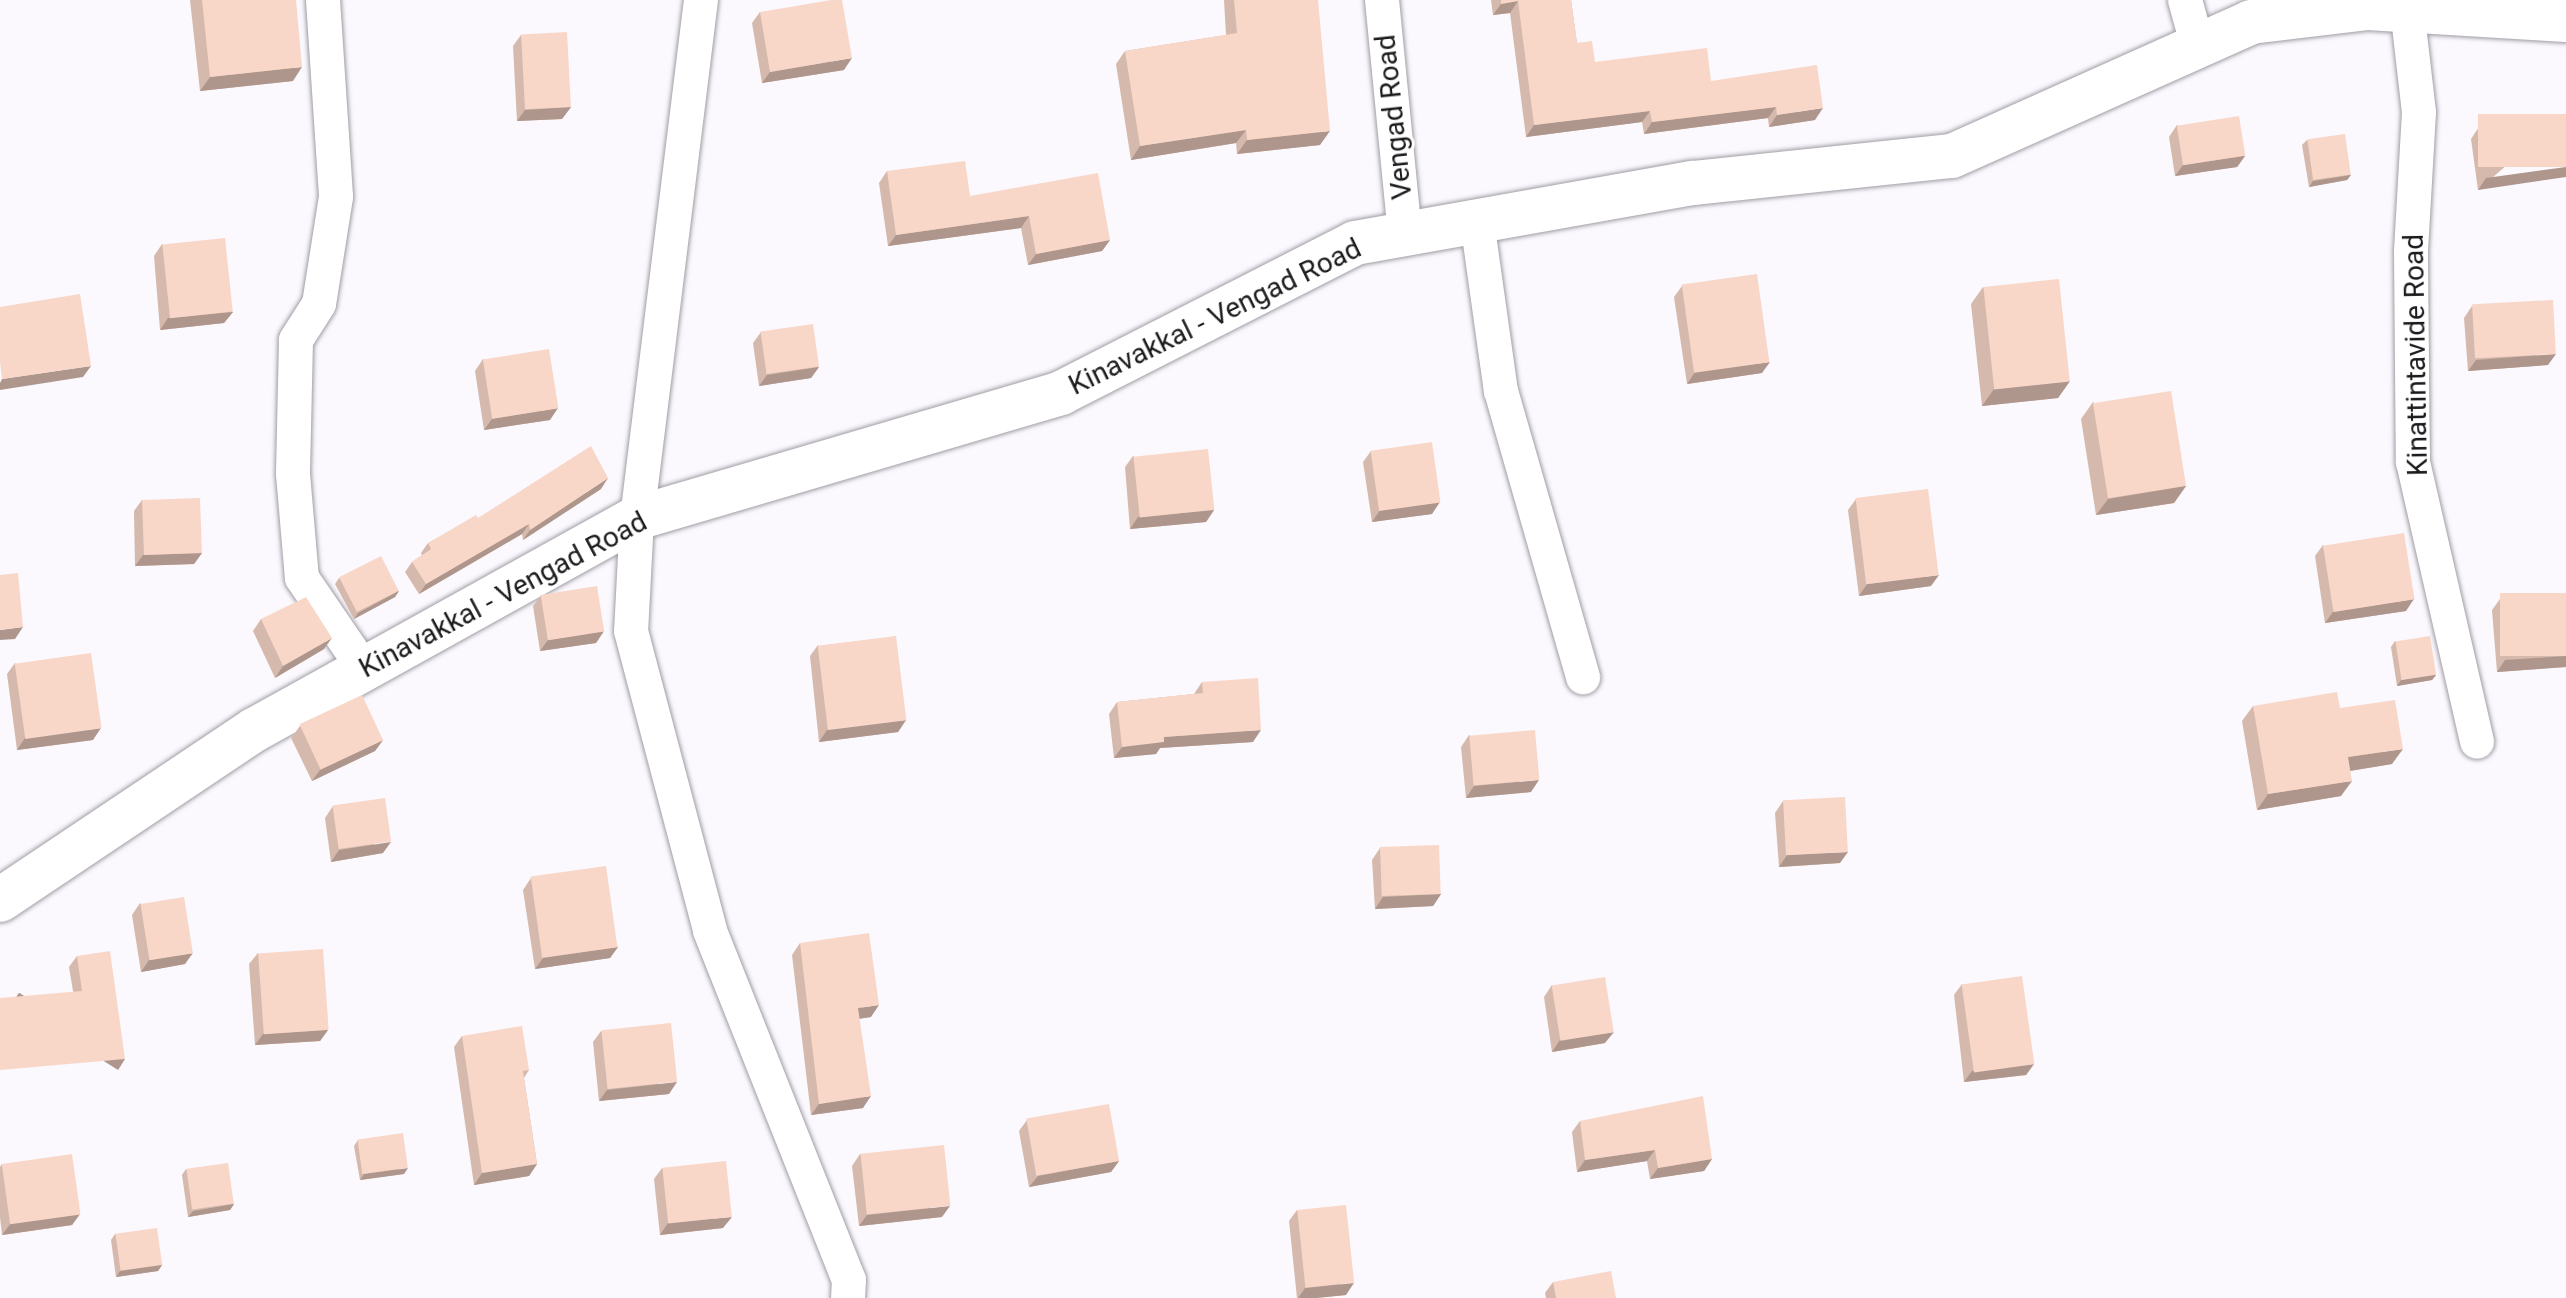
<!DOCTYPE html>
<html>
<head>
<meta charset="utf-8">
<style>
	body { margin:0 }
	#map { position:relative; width:2566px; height:1298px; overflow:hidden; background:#fbf8fe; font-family:Roboto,sans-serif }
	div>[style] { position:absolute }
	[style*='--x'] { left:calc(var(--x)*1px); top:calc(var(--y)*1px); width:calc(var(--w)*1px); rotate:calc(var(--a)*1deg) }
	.roads { filter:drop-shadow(0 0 2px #a09da4) drop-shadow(0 0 2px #a09da4) }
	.minor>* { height:34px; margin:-17px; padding:0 17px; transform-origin:17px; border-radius:17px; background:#fff }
	.secondary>* { height:44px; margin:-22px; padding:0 22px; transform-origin:22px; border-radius:22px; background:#fff }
	.wall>* { inset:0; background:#d5b9ac }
	.shaded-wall>* { inset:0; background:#ae968c; transform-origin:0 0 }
	.building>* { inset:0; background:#f8d7c8; transform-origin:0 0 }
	span { translate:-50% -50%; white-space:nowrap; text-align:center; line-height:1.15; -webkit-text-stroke:6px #fff; paint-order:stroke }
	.street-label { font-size:28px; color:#1b1a1c }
</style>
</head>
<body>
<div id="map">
	<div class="roads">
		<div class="minor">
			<div style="--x:323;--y:0;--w:197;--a:86.2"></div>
			<div style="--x:336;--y:197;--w:108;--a:99"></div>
			<div style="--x:319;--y:304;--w:43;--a:122.6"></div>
			<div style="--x:296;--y:340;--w:134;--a:91.3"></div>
			<div style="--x:293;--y:474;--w:104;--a:85.1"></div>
			<div style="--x:302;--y:578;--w:110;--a:55.7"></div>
			<div style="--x:701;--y:0;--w:522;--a:97.04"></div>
			<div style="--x:637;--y:518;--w:113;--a:93"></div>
			<div style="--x:631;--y:631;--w:310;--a:75.2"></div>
			<div style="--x:710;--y:931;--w:376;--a:68.3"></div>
			<div style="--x:849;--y:1280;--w:18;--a:93"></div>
			<div style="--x:1382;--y:0;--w:235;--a:84.4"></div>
			<div style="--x:2185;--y:0;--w:49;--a:74.5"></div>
			<div style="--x:2406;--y:0;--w:113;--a:83.4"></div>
			<div style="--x:2419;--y:112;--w:140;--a:93.3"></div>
			<div style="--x:2411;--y:252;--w:210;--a:89.5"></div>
			<div style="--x:2413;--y:462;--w:287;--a:77.1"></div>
			<div style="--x:1477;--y:221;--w:172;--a:82"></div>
			<div style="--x:1501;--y:391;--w:298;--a:74"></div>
		</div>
		<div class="secondary">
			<div style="--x:0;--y:900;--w:306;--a:-33.8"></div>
			<div style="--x:254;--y:730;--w:438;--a:-29"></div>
			<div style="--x:637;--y:518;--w:442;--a:-16.4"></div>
			<div style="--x:1061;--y:393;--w:330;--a:-27"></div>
			<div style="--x:1355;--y:243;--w:343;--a:-10.1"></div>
			<div style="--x:1693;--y:183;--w:260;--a:-6"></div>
			<div style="--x:1952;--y:156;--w:328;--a:-24.1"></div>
			<div style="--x:2251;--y:22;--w:118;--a:-6.8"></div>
			<div style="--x:2368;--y:8;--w:198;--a:3.5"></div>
		</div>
	</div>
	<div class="wall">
		<div style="clip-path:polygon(190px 0,296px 0,293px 81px,200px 91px)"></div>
		<div style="clip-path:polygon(1224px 0,1318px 0,1320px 145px,1237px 154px,1236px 143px,1131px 160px,1116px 64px,1125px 51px,1226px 35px)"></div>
		<div style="clip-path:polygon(1491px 0,1571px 0,1577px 43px,1595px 62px,1711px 81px,1815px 120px,1769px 127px,1768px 118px,1644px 134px,1642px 122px,1526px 137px,1510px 13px,1493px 15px)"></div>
		<div style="clip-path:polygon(760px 12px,844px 70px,762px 83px,752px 23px)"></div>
		<div style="clip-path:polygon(521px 35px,571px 107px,562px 119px,517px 121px,513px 46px)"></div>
		<div style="clip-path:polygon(2566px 114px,2478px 190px,2471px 139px,2479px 127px)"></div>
		<div style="clip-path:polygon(2177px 125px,2245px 156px,2237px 167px,2175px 176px,2169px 137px)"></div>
		<div style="clip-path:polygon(2307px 140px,2351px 175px,2347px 180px,2309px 187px,2302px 145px)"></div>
		<div style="clip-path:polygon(887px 171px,970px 196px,1110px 240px,1102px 251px,1028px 265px,1021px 228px,888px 246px,879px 183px)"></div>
		<div style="clip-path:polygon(162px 244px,233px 312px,224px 323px,160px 330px,154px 256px)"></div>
		<div style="clip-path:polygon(1682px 286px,1762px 373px,1687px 384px,1674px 297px)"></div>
		<div style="clip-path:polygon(1983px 287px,2070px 381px,2058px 398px,1982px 406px,1971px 304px)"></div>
		<div style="clip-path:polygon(2472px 306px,2548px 365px,2468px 371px,2464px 318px)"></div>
		<div style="clip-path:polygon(761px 332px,819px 367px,811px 378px,759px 386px,753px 343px)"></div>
		<div style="clip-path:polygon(483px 359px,550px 420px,484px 430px,475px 371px)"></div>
		<div style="clip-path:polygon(2093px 402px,2186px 486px,2174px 503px,2096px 515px,2081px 419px)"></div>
		<div style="clip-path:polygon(1371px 451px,1432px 514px,1372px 522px,1363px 462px)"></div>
		<div style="clip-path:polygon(1133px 456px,1214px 510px,1206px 522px,1130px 529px,1125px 467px)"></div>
		<div style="clip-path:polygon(601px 489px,523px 540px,522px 534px,419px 594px,405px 572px,412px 562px,422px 555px,421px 553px,428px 543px,478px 518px)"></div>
		<div style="clip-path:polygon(1856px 499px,1931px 586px,1859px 596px,1848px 510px)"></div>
		<div style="clip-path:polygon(142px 500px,202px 553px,194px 564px,135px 566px,134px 511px)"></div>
		<div style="clip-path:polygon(2323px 545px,2406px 611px,2325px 623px,2315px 556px)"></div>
		<div style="clip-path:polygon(339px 578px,399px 591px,395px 597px,354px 619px,335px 584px)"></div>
		<div style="clip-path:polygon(2566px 593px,2566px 667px,2497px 672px,2492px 610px,2500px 599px)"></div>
		<div style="clip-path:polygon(541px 595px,604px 631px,596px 643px,540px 651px,533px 606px)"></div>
		<div style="clip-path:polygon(261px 619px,324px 649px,275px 678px,253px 631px)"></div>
		<div style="clip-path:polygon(2395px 641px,2436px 675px,2432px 680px,2397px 686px,2391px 647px)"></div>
		<div style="clip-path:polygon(818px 645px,906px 720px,898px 732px,819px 742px,810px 656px)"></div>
		<div style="clip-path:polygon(15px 663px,93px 740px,17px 750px,7px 674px)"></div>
		<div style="clip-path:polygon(1202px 682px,1253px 742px,1160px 748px,1156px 754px,1114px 758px,1109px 714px,1117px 702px,1194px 694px)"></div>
		<div style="clip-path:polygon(2253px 706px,2340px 708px,2392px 764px,2350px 771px,2341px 796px,2257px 810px,2242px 721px)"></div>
		<div style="clip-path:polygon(300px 726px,383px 740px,375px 751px,312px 781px,291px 738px)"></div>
		<div style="clip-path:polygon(1469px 735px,1531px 792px,1466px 798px,1461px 747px)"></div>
		<div style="clip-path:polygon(1783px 801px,1840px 863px,1779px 867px,1775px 813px)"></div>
		<div style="clip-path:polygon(333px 806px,383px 853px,331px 862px,325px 818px)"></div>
		<div style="clip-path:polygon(1380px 848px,1441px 894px,1433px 906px,1375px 909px,1372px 860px)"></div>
		<div style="clip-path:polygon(531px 878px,618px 947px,610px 958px,535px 969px,523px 890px)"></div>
		<div style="clip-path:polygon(140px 903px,185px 964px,141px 972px,132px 915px)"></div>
		<div style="clip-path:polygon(800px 943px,871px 1017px,859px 1019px,863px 1108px,811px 1115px,792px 955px)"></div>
		<div style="clip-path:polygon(258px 953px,328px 1030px,320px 1041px,255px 1045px,249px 964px)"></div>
		<div style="clip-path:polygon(77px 956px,118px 1070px,73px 991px,69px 967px)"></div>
		<div style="clip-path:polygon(1962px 984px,2034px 1064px,2026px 1075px,1964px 1082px,1954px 995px)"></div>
		<div style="clip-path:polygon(1552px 985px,1605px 1043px,1552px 1052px,1544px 997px)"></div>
		<div style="clip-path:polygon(601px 1031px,669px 1094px,599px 1101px,593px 1042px)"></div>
		<div style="clip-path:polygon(462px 1036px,529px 1070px,524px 1078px,537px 1164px,529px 1176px,474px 1185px,454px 1047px)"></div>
		<div style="clip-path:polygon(1027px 1120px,1119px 1161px,1111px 1172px,1029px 1187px,1019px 1131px)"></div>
		<div style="clip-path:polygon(1580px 1121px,1712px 1159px,1704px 1171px,1650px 1179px,1647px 1161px,1577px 1172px,1572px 1132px)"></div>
		<div style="clip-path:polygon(358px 1140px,404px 1174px,360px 1180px,354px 1146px)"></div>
		<div style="clip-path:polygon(860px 1154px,942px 1217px,859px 1226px,852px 1166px)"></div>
		<div style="clip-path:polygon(2px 1164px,80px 1214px,72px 1225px,2px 1235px,0 1217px,0 1167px)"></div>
		<div style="clip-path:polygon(662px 1168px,723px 1228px,660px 1235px,654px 1179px)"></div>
		<div style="clip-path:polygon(186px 1169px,234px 1204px,230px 1210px,188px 1217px,182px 1175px)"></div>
		<div style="clip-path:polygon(1297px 1210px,1346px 1295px,1316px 1298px,1297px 1298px,1289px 1221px)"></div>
		<div style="clip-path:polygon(115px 1234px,162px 1265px,158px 1271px,116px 1277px,111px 1240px)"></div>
		<div style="clip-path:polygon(1553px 1282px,1616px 1298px,1546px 1298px,1545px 1293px)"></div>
	</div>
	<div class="shaded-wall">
		<div style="clip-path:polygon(1518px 1px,1510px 13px,1493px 15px,1501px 4px)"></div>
		<div style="clip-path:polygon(852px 58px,844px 70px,762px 83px,770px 72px)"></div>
		<div style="clip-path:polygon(302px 67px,293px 81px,200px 91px,210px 77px)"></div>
		<div style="clip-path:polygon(571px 107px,562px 119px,517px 121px,525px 110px)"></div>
		<div style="clip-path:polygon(1776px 107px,1768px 118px,1644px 134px,1652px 122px)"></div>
		<div style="clip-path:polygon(1823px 108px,1815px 120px,1769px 127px,1777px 115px)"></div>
		<div style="clip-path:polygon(1650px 111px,1642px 122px,1526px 137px,1534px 125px)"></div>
		<div style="clip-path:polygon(1246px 130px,1236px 143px,1131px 160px,1140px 146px)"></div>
		<div style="clip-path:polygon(1330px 131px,1320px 145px,1237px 154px,1247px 140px)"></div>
		<div style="clip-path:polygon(2245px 156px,2237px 167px,2175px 176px,2183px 165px)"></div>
		<div style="clip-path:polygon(2566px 167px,2566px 177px,2478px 190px,2486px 178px)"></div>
		<div style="clip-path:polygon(2351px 175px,2347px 180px,2309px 187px,2313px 181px)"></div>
		<div style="clip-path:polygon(1029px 216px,1021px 228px,888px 246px,896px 235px)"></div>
		<div style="clip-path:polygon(1110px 240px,1102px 251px,1028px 265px,1036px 254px)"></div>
		<div style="clip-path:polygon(233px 312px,224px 323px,160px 330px,168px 318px)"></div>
		<div style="clip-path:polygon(2556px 354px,2548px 365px,2468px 371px,2476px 360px)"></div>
		<div style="clip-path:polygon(1770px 362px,1762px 373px,1687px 384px,1695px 372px)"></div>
		<div style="clip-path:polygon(91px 366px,83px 377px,0 390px,0 383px,2px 379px)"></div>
		<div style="clip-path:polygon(819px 367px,811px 378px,759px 386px,767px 375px)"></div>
		<div style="clip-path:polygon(2070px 381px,2058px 398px,1982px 406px,1994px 389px)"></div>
		<div style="clip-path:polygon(558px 408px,550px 420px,484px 430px,492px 419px)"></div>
		<div style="clip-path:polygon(608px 478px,601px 489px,523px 540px,530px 530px)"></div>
		<div style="clip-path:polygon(2186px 486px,2174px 503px,2096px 515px,2108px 499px)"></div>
		<div style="clip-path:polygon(1440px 502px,1432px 514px,1372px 522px,1380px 510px)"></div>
		<div style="clip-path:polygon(1214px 510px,1206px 522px,1130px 529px,1138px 517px)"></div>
		<div style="clip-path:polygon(529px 524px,522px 534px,419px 594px,426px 584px)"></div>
		<div style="clip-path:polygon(202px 553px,194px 564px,135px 566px,143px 555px)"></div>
		<div style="clip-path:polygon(1939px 575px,1931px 586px,1859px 596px,1867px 584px)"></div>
		<div style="clip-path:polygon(399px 591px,395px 597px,354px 619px,358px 613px)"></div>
		<div style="clip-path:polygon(2414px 599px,2406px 611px,2325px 623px,2333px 612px)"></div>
		<div style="clip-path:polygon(23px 627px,15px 639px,0 640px,0 630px)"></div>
		<div style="clip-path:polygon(604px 631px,596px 643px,540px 651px,548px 640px)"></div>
		<div style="clip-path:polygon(332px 638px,324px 649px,275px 678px,283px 666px)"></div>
		<div style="clip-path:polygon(2566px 656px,2566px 667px,2497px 672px,2505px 660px)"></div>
		<div style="clip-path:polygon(2436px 675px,2432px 680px,2397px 686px,2401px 680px)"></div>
		<div style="clip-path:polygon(906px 720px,898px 732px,819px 742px,827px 730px)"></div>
		<div style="clip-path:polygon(101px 728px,93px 740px,17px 750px,25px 738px)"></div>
		<div style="clip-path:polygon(1261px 730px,1253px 742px,1160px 748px,1156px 754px,1114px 758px,1122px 747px,1164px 737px)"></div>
		<div style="clip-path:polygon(383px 740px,375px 751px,312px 781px,320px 770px)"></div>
		<div style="clip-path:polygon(2403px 749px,2392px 764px,2337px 773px,2348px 757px)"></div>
		<div style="clip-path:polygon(1539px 780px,1531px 792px,1466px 798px,1474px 786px)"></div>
		<div style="clip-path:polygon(2352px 781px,2341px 796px,2257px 810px,2268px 794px)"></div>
		<div style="clip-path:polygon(391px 842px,383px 853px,331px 862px,339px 850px)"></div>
		<div style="clip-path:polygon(1848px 852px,1840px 863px,1779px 867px,1787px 855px)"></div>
		<div style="clip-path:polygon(1441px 894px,1433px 906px,1375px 909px,1383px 897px)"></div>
		<div style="clip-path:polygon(618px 947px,610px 958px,535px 969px,543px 958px)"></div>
		<div style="clip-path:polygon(193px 953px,185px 964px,141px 972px,149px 960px)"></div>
		<div style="clip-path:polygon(879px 1005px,871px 1017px,849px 1020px,858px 1008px)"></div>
		<div style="clip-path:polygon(328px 1030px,320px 1041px,255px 1045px,263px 1034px)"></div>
		<div style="clip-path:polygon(1614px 1032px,1605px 1043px,1552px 1052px,1560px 1040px)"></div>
		<div style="left:125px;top:1059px;width:13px;height:125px;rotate:122deg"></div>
		<div style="clip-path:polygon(2034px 1064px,2026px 1075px,1964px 1082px,1972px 1071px)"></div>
		<div style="clip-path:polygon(677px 1082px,669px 1094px,599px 1101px,607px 1090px)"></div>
		<div style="clip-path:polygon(871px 1096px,863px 1108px,811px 1115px,819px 1104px)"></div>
		<div style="clip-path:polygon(1655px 1150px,1647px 1161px,1577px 1172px,1585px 1160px)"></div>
		<div style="clip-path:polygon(1712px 1159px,1704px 1171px,1650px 1179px,1658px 1168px)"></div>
		<div style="clip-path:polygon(1119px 1161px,1111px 1172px,1029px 1187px,1038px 1176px)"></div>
		<div style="clip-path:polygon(537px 1164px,529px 1176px,474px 1185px,482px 1173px)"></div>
		<div style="clip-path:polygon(408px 1168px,404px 1174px,360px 1180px,364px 1174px)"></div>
		<div style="clip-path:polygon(234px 1204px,230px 1210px,188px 1217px,193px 1211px)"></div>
		<div style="clip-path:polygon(950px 1206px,942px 1217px,859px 1226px,867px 1215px)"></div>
		<div style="clip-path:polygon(80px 1214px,72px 1225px,2px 1235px,11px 1223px)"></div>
		<div style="clip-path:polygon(732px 1217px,723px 1228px,660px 1235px,668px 1223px)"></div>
		<div style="clip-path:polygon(162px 1265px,158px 1271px,116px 1277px,120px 1271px)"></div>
		<div style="clip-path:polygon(1354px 1283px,1346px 1295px,1316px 1298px,1298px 1298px,1305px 1288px)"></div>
	</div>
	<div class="building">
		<div style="clip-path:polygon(202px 0,296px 0,302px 67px,210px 77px)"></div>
		<div style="clip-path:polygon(831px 0,842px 0,852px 58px,770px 72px,760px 12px)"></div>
		<div style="clip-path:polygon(1234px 0,1318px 0,1330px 131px,1247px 140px,1246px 130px,1140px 146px,1125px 51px,1237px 33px)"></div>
		<div style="clip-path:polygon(1501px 0,1571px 0,1577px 43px,1592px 41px,1595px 62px,1707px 48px,1711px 81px,1817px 65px,1823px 108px,1777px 115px,1776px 107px,1652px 122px,1650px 111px,1534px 125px,1518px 1px,1501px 4px)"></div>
		<div style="left:567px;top:32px;width:75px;height:46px;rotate:87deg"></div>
		<div style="left:2566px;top:114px;width:53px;height:88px;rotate:90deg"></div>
		<div style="left:2239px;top:116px;width:40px;height:63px;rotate:81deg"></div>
		<div style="left:2345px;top:134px;width:41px;height:38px;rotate:82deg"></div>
		<div style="clip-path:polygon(965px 161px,970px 196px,1098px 173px,1110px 240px,1036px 254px,1029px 216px,896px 235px,887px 171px)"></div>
		<div style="left:225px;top:238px;width:74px;height:63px;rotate:84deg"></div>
		<div style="left:1757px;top:274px;width:89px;height:76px;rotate:82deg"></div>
		<div style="left:2059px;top:279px;width:103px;height:76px;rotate:84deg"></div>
		<div style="clip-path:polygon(80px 294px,91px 366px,2px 379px,0 362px,0 307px)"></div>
		<div style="left:2553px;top:300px;width:54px;height:81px;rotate:87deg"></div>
		<div style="left:813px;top:324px;width:43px;height:53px;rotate:82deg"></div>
		<div style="left:549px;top:349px;width:60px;height:67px;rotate:81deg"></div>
		<div style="left:2171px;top:391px;width:96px;height:79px;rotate:81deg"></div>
		<div style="left:1432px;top:442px;width:61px;height:62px;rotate:82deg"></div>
		<div style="clip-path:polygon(591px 446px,608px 478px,530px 530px,529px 524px,426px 584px,412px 562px,431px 549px,428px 543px,476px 515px,478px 518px)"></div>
		<div style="left:1208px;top:449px;width:61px;height:75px;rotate:84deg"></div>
		<div style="left:1928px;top:489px;width:87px;height:73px;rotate:83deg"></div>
		<div style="left:200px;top:498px;width:55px;height:58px;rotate:88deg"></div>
		<div style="left:2404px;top:533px;width:67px;height:82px;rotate:81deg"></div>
		<div style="left:381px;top:556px;width:39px;height:47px;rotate:63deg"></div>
		<div style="clip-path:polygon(18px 573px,23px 627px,0 630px,0 575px)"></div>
		<div style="left:597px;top:586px;width:46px;height:57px;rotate:81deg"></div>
		<div style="left:2566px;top:593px;width:63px;height:66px;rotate:90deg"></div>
		<div style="clip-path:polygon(306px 597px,332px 638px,283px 666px,261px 619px)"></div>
		<div style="left:896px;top:636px;width:85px;height:79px;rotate:83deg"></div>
		<div style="left:2430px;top:636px;width:39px;height:35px;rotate:81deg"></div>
		<div style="left:91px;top:653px;width:76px;height:77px;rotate:82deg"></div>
		<div style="clip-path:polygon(1258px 678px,1261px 730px,1164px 737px,1164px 742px,1122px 747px,1117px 702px,1203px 693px,1202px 682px)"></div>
		<div style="clip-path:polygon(2337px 692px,2340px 708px,2395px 700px,2403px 749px,2348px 757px,2352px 781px,2268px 794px,2253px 706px)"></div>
		<div style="left:362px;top:695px;width:50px;height:69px;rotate:65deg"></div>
		<div style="left:1535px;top:730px;width:50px;height:66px;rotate:85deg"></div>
		<div style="left:1845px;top:797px;width:55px;height:62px;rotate:87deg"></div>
		<div style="left:385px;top:798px;width:44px;height:53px;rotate:82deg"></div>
		<div style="left:1439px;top:845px;width:49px;height:59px;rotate:88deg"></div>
		<div style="left:606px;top:866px;width:82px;height:76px;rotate:82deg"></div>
		<div style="left:184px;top:897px;width:57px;height:44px;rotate:81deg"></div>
		<div style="clip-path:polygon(869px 933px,879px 1005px,858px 1008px,871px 1096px,819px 1104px,800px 943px)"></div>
		<div style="left:323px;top:949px;width:81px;height:65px;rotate:86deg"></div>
		<div style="clip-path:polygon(110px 951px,125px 1059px,0 1070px,0 998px,82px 991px,77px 956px)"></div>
		<div style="left:2022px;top:976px;width:89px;height:61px;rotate:82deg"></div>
		<div style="left:1605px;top:977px;width:56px;height:54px;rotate:81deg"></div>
		<div style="left:671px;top:1023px;width:59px;height:70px;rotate:84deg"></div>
		<div style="clip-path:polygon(522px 1026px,529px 1070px,523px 1071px,537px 1164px,482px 1173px,462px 1036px)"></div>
		<div style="clip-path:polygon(1703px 1096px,1712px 1159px,1658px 1168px,1655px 1150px,1585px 1160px,1580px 1121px)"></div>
		<div style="left:1109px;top:1104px;width:58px;height:84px;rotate:80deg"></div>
		<div style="left:403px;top:1133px;width:35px;height:46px;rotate:82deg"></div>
		<div style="left:944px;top:1145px;width:61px;height:84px;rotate:84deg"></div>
		<div style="left:72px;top:1154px;width:61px;height:71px;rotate:82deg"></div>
		<div style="left:726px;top:1161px;width:56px;height:64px;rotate:84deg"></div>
		<div style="left:228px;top:1163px;width:41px;height:42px;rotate:82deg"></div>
		<div style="left:1346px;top:1205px;width:78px;height:49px;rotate:84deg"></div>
		<div style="left:157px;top:1228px;width:37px;height:42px;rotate:82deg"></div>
		<div style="clip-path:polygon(1611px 1271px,1616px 1298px,1556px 1298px,1553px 1282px)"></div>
	</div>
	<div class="street-label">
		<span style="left:1394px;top:117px;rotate:-96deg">Vengad Road</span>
		<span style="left:1215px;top:317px;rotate:-26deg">Kinavakkal - Vengad Road</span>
		<span style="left:2416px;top:355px;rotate:-91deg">Kinattintavide Road</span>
		<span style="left:503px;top:595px;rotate:-28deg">Kinavakkal - Vengad Road</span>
	</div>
</div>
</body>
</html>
